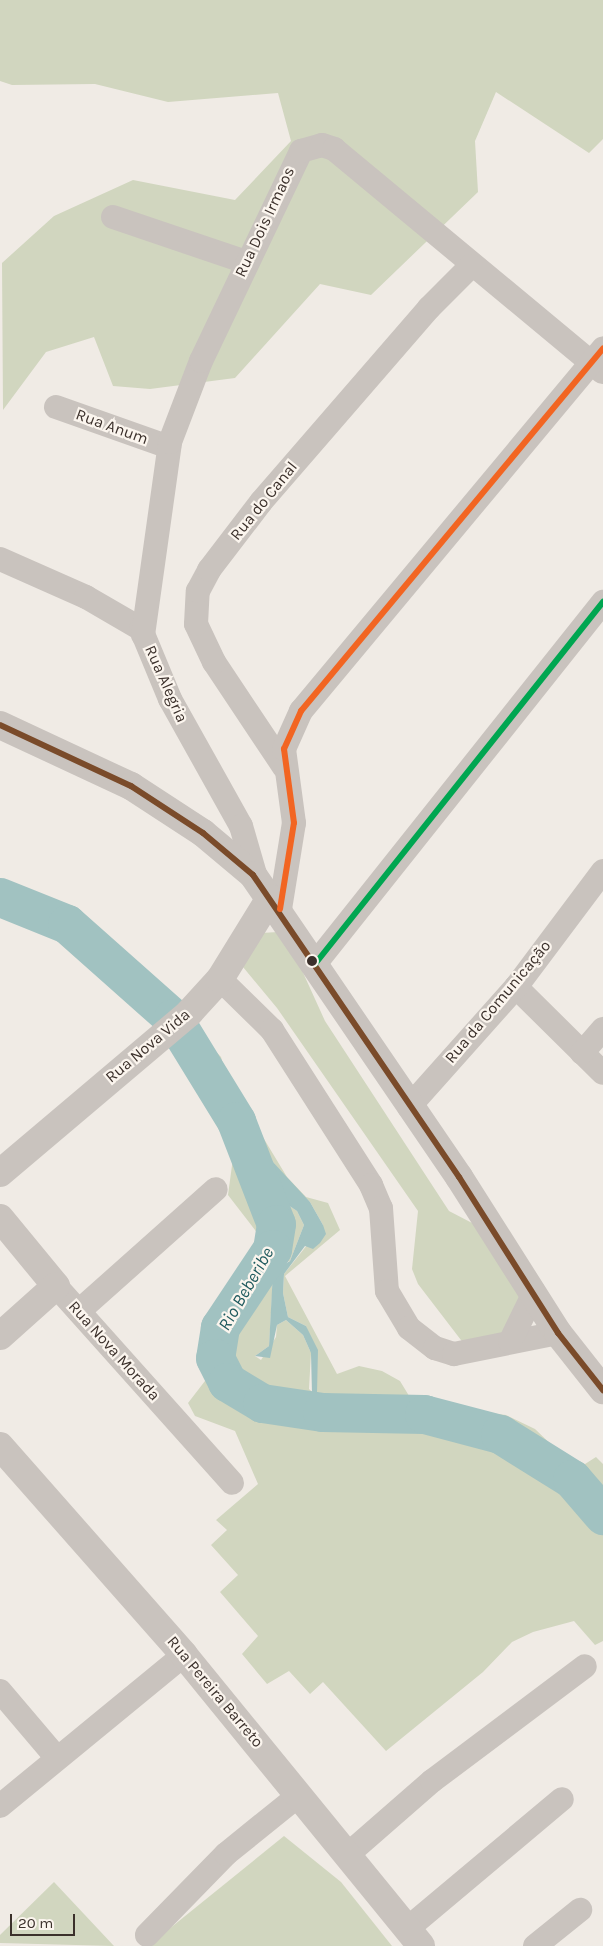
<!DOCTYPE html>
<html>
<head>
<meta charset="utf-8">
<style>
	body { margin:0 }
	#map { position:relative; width:603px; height:1946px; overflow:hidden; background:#f0ebe5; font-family:Karla,sans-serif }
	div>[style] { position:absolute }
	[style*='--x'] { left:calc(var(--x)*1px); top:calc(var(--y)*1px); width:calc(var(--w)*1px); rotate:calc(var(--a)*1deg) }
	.green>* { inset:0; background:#d1d6bf }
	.water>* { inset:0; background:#a1c2c1 }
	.river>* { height:39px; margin:-19.5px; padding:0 19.5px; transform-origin:19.5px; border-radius:19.5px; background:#a1c2c1 }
	.minor>* { height:24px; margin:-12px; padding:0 12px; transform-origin:12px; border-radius:12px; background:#c9c3be }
	.tertiary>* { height:28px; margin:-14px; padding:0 14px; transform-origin:14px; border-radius:14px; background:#c9c3be }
	.bus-1>* { height:6px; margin:-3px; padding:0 3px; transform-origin:3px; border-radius:3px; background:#7a4b2a }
	.bus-2>* { height:6px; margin:-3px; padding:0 3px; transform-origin:3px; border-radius:3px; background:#f26522 }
	.bus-3>* { height:6px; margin:-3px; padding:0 3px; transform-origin:3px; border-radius:3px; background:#00a651 }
	.dots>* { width:14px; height:14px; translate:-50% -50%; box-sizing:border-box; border:2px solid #fbf5ee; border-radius:50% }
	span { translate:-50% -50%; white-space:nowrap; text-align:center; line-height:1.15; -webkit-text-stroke:4.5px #fbf5ee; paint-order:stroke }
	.street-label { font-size:16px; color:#3b302b }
	.water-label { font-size:18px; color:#1f5a5e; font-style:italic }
	.scale { position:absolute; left:10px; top:1914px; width:65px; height:22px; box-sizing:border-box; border:2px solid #3b302b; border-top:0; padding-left:6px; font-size:15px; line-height:18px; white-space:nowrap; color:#3b302b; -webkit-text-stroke:4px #fbf5ee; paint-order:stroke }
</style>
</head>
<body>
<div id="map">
	<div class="green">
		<div style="clip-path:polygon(0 0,603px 0,603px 139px,589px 153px,496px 92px,475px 141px,478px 192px,371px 295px,320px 284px,235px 378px,150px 389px,113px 386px,94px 337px,46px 352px,3px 410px,2px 263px,54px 216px,133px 180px,235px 200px,291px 141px,278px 93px,168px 102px,95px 84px,12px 85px,0 81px)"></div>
		<div style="clip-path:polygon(278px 932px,295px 955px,325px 1021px,449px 1211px,474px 1224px,523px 1294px,514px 1329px,464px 1344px,418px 1284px,412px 1269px,418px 1211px,277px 1008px,243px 967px,261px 933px)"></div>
		<div style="clip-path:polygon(205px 1040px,221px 1057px,227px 1078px,287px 1177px,306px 1197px,328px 1203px,340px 1230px,285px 1276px,337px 1374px,359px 1366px,382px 1371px,400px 1381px,414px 1404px,506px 1415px,535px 1429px,561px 1454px,585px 1464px,596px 1457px,603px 1464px,603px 1641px,595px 1645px,574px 1621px,533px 1632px,512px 1642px,483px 1672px,386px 1751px,323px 1682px,310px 1694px,289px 1671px,267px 1684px,242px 1654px,258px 1636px,220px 1592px,238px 1575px,211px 1545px,227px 1530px,216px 1520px,258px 1484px,235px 1431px,195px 1416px,188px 1403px,215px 1368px,205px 1352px,222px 1336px,214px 1308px,242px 1279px,265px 1243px,228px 1195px,233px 1158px,221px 1105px,253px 1136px,252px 1146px,244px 1149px,272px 1184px,279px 1186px,282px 1201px,297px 1211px,304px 1225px,290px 1261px,281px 1264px,273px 1278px,269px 1346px,255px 1356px,261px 1360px,276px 1337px,277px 1325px,286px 1320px,303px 1335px,311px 1353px,309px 1389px,318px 1397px,341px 1399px,317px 1394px,314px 1388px,315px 1378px,306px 1326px,288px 1317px,283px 1293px,284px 1274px,323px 1225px,310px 1202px,287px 1181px,272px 1161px,243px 1108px,218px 1078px,216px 1064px,203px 1051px)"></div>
		<div style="clip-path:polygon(284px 1836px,341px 1882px,392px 1946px,148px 1946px)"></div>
		<div style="clip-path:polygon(54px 1882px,114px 1946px,0 1943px,0 1935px)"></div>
	</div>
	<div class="water">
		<div style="clip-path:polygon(188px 1034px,202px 1045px,216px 1064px,218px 1078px,243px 1108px,272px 1161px,310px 1202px,323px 1225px,326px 1234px,320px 1243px,313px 1249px,305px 1246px,284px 1274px,283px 1293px,288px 1317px,306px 1326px,318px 1350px,317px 1393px,346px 1395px,341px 1399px,312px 1394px,311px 1353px,303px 1335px,286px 1320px,277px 1325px,270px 1358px,255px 1356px,269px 1346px,273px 1271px,290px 1261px,304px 1225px,297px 1211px,282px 1201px,279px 1186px,265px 1181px,242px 1161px,240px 1153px,252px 1146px,253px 1136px,234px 1123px,177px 1044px)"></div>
	</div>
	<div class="river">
		<div style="--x:0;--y:897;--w:72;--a:21.9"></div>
		<div style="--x:67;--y:924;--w:142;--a:41.6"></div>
		<div style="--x:173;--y:1018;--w:121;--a:58.5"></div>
		<div style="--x:236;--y:1121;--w:110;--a:68.8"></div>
		<div style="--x:276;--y:1224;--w:25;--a:99"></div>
		<div style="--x:272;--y:1249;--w:94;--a:123.7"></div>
		<div style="--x:220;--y:1327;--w:31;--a:99"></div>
		<div style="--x:215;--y:1358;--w:27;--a:63"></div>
		<div style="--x:227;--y:1382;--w:41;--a:31"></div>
		<div style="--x:262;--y:1403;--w:61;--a:8.5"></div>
		<div style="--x:322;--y:1412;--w:102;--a:1.1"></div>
		<div style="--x:424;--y:1414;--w:79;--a:14.7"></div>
		<div style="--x:500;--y:1434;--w:85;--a:32"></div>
		<div style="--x:572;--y:1479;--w:48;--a:49.3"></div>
	</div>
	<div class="minor">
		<div style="--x:113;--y:217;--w:140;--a:18.7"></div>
		<div style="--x:56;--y:407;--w:120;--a:19.5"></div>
		<div style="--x:0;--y:559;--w:94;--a:23.8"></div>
		<div style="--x:86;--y:597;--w:64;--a:30.2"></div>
		<div style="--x:141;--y:629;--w:76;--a:67.5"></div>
		<div style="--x:170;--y:699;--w:145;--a:60.8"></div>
		<div style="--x:241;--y:826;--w:57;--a:73.8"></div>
		<div style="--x:143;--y:635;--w:195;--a:-82"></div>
		<div style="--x:170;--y:442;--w:87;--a:-69.1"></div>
		<div style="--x:201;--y:361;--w:233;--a:-64.5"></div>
		<div style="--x:301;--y:151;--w:22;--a:-16"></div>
		<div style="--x:322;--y:145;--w:13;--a:18"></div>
		<div style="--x:334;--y:149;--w:349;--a:39.7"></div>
		<div style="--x:284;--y:767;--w:126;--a:-123.7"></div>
		<div style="--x:214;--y:662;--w:42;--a:-115.3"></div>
		<div style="--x:196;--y:624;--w:33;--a:-87"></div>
		<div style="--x:198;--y:591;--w:24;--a:-62"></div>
		<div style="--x:209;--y:570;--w:86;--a:-52.6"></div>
		<div style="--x:261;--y:502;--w:257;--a:-49.1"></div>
		<div style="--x:429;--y:308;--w:59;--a:-45"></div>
		<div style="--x:280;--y:909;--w:87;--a:-80.8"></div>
		<div style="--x:294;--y:823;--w:75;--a:-97.7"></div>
		<div style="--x:284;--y:749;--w:42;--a:-65.9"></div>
		<div style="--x:301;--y:711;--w:472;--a:-50.2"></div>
		<div style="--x:315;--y:964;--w:463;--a:-51.5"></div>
		<div style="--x:220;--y:979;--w:73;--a:44.4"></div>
		<div style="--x:272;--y:1030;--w:184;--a:57.4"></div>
		<div style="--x:371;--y:1185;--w:25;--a:67"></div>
		<div style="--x:381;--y:1208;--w:83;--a:85.9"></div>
		<div style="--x:387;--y:1291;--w:43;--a:59.3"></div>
		<div style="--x:409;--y:1328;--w:33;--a:38"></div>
		<div style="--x:435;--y:1348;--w:20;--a:18"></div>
		<div style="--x:454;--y:1354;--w:106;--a:-11.4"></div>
		<div style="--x:516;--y:987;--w:122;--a:44.7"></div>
		<div style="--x:582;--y:1053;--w:32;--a:-49"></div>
		<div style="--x:409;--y:1107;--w:161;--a:-48.3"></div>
		<div style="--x:516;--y:987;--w:145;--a:-53.1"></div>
		<div style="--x:56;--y:1286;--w:264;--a:48.2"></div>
		<div style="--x:79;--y:1311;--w:183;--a:-41.7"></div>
		<div style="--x:510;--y:1342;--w:55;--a:-63.9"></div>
		<div style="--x:0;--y:1691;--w:87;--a:49.7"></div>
		<div style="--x:0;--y:1806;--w:238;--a:-39.4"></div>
		<div style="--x:346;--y:1856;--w:114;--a:-41.1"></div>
		<div style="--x:432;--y:1781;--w:191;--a:-36.9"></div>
		<div style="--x:407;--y:1929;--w:202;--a:-40"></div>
		<div style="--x:147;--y:1935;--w:113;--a:-45.7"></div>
		<div style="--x:226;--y:1854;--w:94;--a:-38.9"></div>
		<div style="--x:535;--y:1946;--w:58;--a:-38.7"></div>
	</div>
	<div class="tertiary">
		<div style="--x:0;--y:725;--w:145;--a:25"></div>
		<div style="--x:131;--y:786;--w:86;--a:33.1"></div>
		<div style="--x:203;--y:833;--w:65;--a:40"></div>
		<div style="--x:253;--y:875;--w:366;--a:55.7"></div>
		<div style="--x:459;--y:1177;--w:185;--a:57.6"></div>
		<div style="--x:558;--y:1333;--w:73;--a:51.7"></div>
		<div style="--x:0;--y:1173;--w:248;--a:-40.2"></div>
		<div style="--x:189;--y:1013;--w:46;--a:-47.6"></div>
		<div style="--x:220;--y:979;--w:95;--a:-58.3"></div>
		<div style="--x:0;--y:1218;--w:88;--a:50.5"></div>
		<div style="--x:56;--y:1286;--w:75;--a:138.2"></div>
		<div style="--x:0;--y:1446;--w:278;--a:48.6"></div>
		<div style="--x:184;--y:1655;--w:375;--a:50.8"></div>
	</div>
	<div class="bus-1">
		<div style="--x:0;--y:725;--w:145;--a:25"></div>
		<div style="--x:131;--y:786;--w:86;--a:33.1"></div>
		<div style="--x:203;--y:833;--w:65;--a:40"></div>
		<div style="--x:253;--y:875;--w:366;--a:55.7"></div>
		<div style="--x:459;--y:1177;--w:185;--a:57.6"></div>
		<div style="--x:558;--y:1333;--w:73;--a:51.7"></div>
	</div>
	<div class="bus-2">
		<div style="--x:280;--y:909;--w:87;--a:-80.8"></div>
		<div style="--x:294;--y:823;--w:75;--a:-97.7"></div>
		<div style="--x:284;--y:749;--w:42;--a:-65.9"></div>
		<div style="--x:301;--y:711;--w:472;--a:-50.2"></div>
	</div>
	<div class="bus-3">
		<div style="--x:315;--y:964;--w:463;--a:-51.5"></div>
	</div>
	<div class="dots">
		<div style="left:312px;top:961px;background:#3b302b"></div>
	</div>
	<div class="street-label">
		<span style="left:265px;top:222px;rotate:-65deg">Rua Dois Irmaos</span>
		<span style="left:112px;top:427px;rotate:20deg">Rua Anum</span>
		<span style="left:264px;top:501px;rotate:-51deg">Rua do Canal</span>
		<span style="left:166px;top:684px;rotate:66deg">Rua Alegria</span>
		<span style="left:498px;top:1002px;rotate:-50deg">Rua da Comunicação</span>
		<span style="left:148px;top:1046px;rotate:-40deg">Rua Nova Vida</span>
		<span style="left:114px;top:1351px;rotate:48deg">Rua Nova Morada</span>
		<span style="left:215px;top:1692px;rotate:50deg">Rua Pereira Barreto</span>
	</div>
	<div class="water-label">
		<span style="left:246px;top:1289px;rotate:-60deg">Rio Beberibe</span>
	</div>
	<div class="scale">20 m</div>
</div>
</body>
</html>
